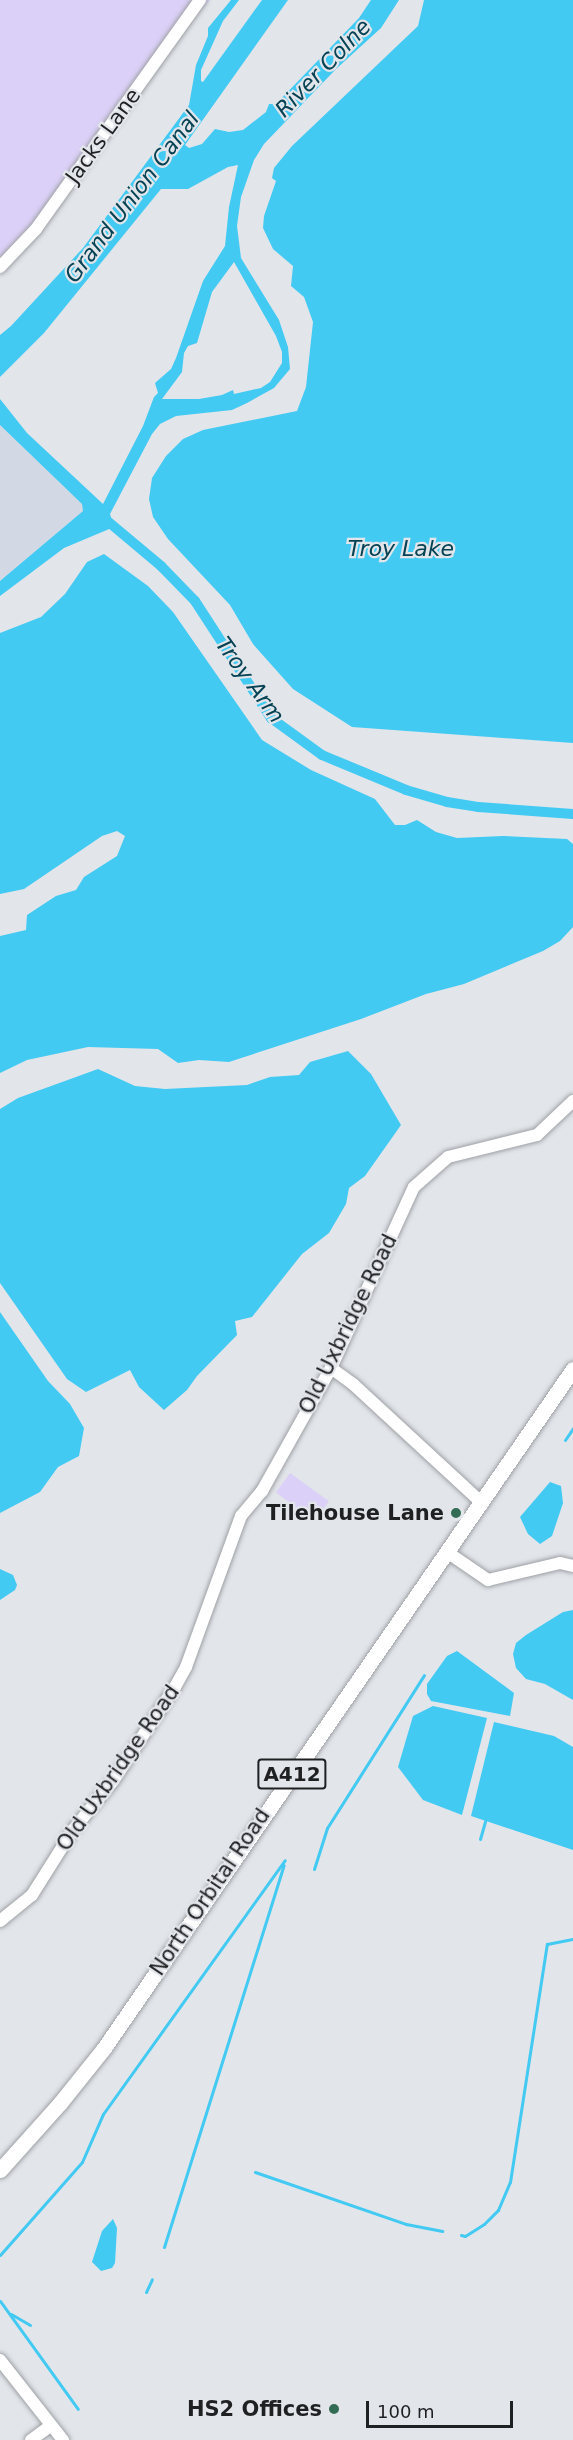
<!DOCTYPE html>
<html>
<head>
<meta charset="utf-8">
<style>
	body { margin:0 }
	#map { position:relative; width:573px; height:2440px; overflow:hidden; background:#e2e5ea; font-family:"DejaVu Sans",sans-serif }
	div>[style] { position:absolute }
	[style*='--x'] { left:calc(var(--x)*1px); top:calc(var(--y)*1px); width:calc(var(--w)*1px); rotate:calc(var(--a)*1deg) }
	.built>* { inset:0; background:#d2d9e5 }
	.green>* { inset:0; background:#dbd0f7; transform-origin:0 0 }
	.water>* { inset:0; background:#42caf3 }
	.stream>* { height:3px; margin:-1.5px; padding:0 1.5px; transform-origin:1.5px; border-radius:1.5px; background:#42caf3 }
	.canal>* { height:10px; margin:-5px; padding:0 5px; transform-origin:5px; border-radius:5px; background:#42caf3 }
	.roads { filter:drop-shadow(0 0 2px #9ea1a5) drop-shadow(0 0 2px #9ea1a5) }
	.minor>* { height:12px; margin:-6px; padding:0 6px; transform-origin:6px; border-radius:6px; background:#fff }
	.major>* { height:15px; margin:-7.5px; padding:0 7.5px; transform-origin:7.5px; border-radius:7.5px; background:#fff }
	.dots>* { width:16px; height:16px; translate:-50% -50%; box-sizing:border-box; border:3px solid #e2e5ea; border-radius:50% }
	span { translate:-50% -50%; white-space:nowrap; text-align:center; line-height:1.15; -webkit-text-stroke:4.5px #e2e5ea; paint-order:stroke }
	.shield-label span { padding:2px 4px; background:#e2e5ea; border:2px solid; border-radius:4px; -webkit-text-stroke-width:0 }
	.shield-label { font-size:20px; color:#1f2022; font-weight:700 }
	.street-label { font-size:21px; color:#1f2022 }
	.poi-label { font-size:21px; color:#1f2022; font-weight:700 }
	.right { translate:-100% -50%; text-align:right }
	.water-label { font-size:22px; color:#054253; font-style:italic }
	.scale { position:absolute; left:366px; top:2401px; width:147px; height:27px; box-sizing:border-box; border:3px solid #1f2022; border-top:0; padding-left:8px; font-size:18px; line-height:21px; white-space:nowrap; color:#1f2022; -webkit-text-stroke:4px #e2e5ea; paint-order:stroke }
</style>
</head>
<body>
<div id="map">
	<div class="built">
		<div style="clip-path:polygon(0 425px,82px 504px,83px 511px,0 581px)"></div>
	</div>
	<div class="green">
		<div style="clip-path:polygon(0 0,210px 0,157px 61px,23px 237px,0 260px)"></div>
		<div style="left:290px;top:1473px;width:48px;height:24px;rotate:36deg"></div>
	</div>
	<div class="water">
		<div style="clip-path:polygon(evenodd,231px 0,239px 0,223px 21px,201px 70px,201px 81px,203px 82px,262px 0,288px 0,185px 145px,189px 148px,202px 144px,215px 129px,229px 132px,243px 130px,266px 112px,269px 104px,276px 104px,359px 18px,371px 0,399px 0,381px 28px,336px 69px,264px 144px,254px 160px,241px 197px,237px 226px,241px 258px,279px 320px,288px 347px,290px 369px,274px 388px,247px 403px,232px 410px,176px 416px,160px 424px,152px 434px,110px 514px,114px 527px,64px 548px,0 596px,0 581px,83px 511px,82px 504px,0 425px,0 399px,27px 433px,103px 504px,143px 426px,154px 397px,158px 393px,155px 383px,171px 369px,176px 358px,203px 281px,225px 246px,229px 207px,238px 165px,228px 167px,188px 189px,161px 189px,44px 333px,0 377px,0 335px,11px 326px,83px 248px,189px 105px,196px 65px,208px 36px,208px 28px,231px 0,234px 262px,276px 336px,282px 352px,282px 363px,270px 382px,261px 388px,234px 394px,233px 390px,222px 395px,199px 399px,162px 399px,182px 372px,184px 353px,188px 346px,197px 343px,212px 292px,234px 262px)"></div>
		<div style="clip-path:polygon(424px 0,573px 0,573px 743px,352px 727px,293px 689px,253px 644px,230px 605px,168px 539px,153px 517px,149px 499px,152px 478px,166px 456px,183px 439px,203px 430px,297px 411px,306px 387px,313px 322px,304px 297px,291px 286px,293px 266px,273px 249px,263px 228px,264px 216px,276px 181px,272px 178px,274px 168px,292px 146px,418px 26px)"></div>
		<div style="clip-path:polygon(104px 554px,148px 586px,173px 612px,262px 740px,311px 770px,375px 799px,395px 825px,405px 825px,417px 820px,436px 832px,457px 838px,503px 836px,567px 839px,573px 844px,573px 927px,560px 941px,543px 951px,464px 984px,426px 994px,361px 1019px,229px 1062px,199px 1060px,178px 1063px,158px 1049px,88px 1047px,27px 1060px,0 1073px,0 936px,26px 930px,27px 915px,56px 896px,76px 890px,84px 877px,117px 856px,125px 836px,117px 831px,102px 836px,24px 889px,0 894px,0 633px,41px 617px,65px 594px,87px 562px)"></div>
		<div style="clip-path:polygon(348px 1051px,371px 1074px,401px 1125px,365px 1176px,349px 1188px,346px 1204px,329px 1233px,302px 1254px,252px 1317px,235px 1321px,237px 1335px,197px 1376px,187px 1390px,164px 1410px,139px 1387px,130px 1370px,86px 1392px,67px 1379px,0 1283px,0 1109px,18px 1098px,98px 1069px,135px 1086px,165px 1089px,247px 1085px,270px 1077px,299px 1075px,310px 1062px)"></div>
		<div style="clip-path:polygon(0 1312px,48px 1381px,70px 1404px,84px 1428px,79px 1456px,58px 1467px,40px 1492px,0 1513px)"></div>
		<div style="clip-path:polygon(550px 1482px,561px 1486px,563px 1503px,552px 1536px,540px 1544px,528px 1534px,520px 1517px)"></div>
		<div style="clip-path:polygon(0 1569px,13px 1575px,17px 1585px,15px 1590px,0 1600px)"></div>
		<div style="clip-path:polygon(573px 1610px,573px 1700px,545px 1684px,526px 1679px,516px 1668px,513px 1654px,516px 1643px,526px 1635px,563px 1612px)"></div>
		<div style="clip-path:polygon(457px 1651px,514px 1693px,510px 1716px,431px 1701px,427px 1694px,427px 1684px,447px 1656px)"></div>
		<div style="clip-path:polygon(433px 1706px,487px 1718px,462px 1815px,423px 1800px,398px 1767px,413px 1716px)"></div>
		<div style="clip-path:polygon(494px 1722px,554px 1736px,573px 1747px,573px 1850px,471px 1816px)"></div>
		<div style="clip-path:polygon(113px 2219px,117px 2228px,115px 2263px,112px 2268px,101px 2271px,92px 2262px,102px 2231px)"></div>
	</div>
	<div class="stream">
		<div style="--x:565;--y:1440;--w:14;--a:-56"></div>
		<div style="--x:480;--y:1839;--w:19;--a:-74"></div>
		<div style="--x:314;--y:1869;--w:43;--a:-72.4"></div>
		<div style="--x:327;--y:1828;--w:181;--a:-57.6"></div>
		<div style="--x:255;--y:2172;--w:160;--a:19"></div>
		<div style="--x:406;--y:2224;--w:37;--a:11"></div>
		<div style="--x:461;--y:2235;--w:4;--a:14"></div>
		<div style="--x:465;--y:2236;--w:22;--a:-32"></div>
		<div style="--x:484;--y:2224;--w:20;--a:-45"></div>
		<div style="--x:498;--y:2210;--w:30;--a:-67"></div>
		<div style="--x:510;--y:2182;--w:241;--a:-81.2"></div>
		<div style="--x:547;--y:1944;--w:26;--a:-11"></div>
		<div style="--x:164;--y:2247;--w:400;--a:-72.6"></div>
		<div style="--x:0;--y:2255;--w:124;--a:-48.6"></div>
		<div style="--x:82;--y:2162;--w:52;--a:-66.4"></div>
		<div style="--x:103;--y:2114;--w:312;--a:-54.4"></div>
		<div style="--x:146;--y:2292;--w:14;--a:-65"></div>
		<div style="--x:0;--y:2301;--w:133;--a:54.2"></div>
		<div style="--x:11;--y:2314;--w:22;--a:30"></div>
	</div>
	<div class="canal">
		<div style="--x:105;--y:519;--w:73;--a:40"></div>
		<div style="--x:161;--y:566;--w:49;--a:45.8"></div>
		<div style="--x:195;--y:601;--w:140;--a:57"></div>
		<div style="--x:271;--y:718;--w:63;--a:36"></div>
		<div style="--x:322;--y:755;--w:91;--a:22.6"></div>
		<div style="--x:406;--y:790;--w:43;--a:16.3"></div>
		<div style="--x:447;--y:802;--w:31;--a:9"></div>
		<div style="--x:478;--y:807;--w:95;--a:4.2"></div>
	</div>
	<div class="roads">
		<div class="minor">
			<div style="--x:0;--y:267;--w:52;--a:-46.5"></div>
			<div style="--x:36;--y:229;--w:282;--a:-54.4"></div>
			<div style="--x:331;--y:1368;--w:27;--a:36"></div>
			<div style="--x:353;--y:1384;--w:174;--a:42.7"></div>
			<div style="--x:447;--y:1552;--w:50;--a:34.3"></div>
			<div style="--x:488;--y:1580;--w:74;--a:-13.3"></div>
			<div style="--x:560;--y:1563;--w:13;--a:13"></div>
			<div style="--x:0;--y:1921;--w:41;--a:-39.1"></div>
			<div style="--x:32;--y:1895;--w:77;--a:-57.8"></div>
			<div style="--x:73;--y:1830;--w:63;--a:-50.8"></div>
			<div style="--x:113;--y:1781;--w:113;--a:-56.6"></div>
			<div style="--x:175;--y:1687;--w:23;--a:-61"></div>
			<div style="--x:186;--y:1667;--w:161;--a:-70"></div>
			<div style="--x:241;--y:1516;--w:33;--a:-50"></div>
			<div style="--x:262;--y:1491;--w:141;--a:-60.7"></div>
			<div style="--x:331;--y:1368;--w:199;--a:-65.4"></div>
			<div style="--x:414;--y:1187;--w:45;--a:-41.4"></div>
			<div style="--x:448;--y:1157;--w:92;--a:-13.9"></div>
			<div style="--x:537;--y:1135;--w:50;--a:-43.4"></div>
			<div style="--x:0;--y:2360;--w:102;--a:51.8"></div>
			<div style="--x:31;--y:2440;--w:24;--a:-36"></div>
		</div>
		<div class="major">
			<div style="--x:0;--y:2170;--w:90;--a:-48.2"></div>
			<div style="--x:60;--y:2103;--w:70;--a:-51.3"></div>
			<div style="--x:104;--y:2048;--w:825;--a:-55.37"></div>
		</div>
	</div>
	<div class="dots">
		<div style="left:456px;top:1513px;background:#326c55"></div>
		<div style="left:334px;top:2409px;background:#326c55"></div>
	</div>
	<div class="shield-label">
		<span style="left:292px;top:1774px">A412</span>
	</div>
	<div class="street-label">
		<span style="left:103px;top:136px;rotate:-54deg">Jacks Lane</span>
		<span style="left:348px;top:1324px;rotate:-64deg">Old Uxbridge Road</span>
		<span style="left:118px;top:1768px;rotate:-55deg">Old Uxbridge Road</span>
		<span style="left:210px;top:1892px;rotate:-56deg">North Orbital Road</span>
	</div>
	<div class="poi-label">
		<span class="right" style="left:444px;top:1513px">Tilehouse Lane</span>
		<span class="right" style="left:322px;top:2409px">HS2 Offices</span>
	</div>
	<div class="water-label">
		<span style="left:323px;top:68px;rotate:-46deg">River Colne</span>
		<span style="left:132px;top:197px;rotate:-53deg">Grand Union Canal</span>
		<span style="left:401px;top:549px">Troy Lake</span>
		<span style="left:250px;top:680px;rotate:54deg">Troy Arm</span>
	</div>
	<div class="scale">100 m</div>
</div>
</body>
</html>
